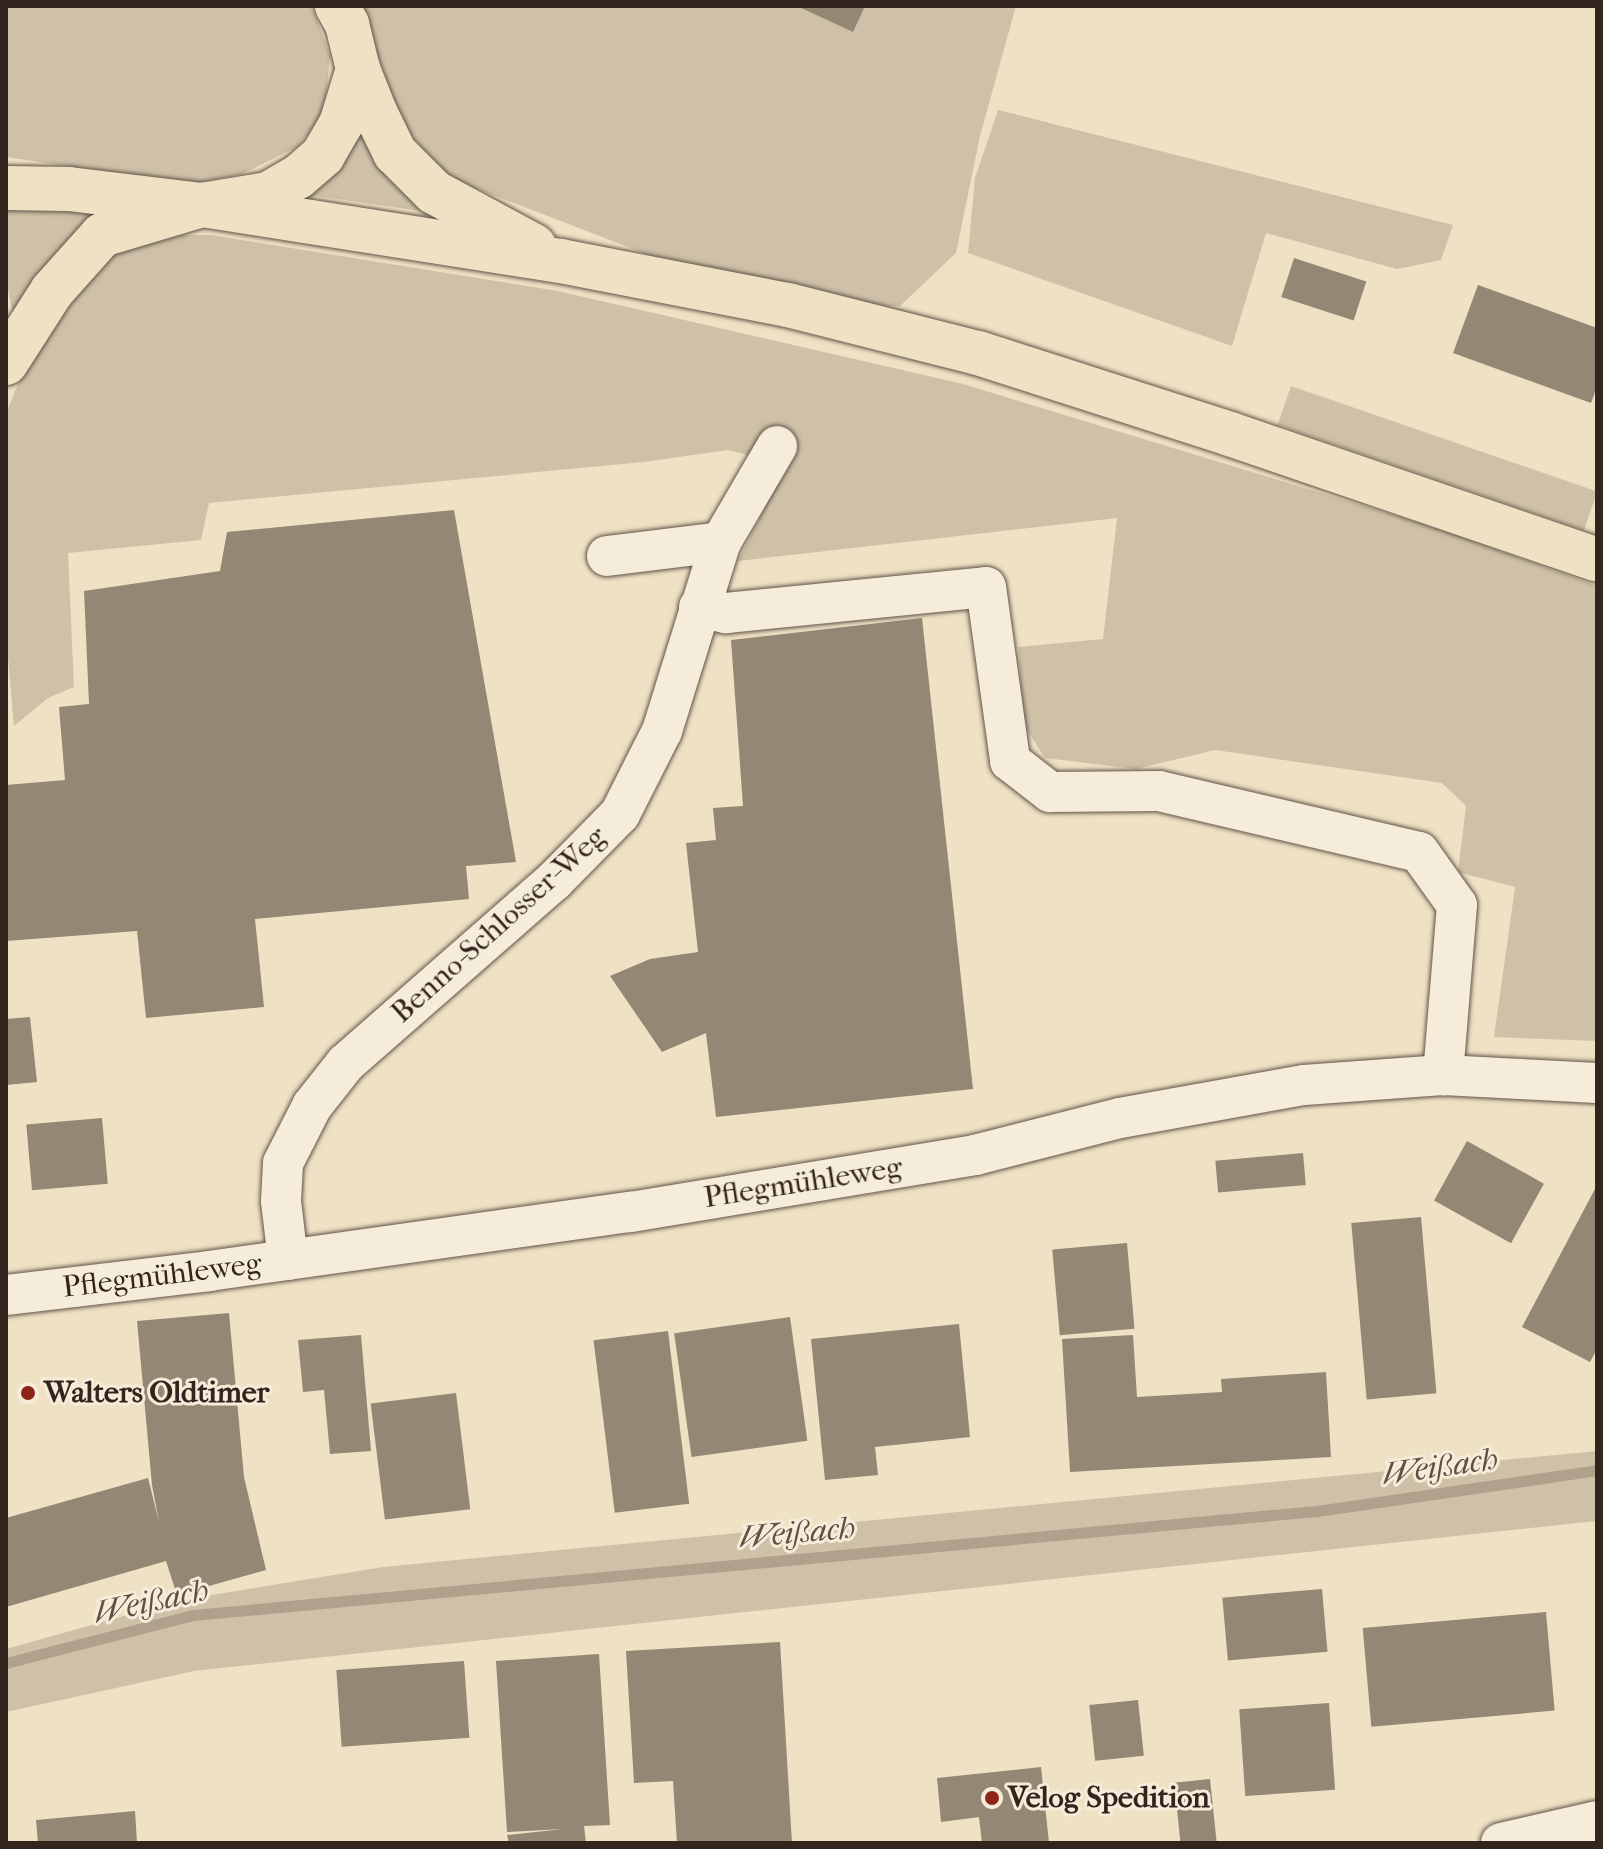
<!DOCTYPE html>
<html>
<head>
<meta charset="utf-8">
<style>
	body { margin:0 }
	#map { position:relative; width:1603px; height:1849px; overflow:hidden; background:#efe1c4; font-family:"IM FELL French Canon",serif }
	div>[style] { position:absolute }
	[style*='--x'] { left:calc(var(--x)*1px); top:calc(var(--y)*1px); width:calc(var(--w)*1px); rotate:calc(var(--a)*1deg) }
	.green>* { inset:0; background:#cfc1a8; transform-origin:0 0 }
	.stream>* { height:11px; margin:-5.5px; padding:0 5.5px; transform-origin:5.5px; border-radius:5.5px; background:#afa18c }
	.building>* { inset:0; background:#948774; transform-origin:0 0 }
	.roads { filter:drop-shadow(0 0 2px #615448) drop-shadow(0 0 2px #615448) }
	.minor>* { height:40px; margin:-20px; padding:0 20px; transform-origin:20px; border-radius:20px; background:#f5ecd9 }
	.major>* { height:44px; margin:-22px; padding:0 22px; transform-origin:22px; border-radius:22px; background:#efe1c4 }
	.dots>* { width:22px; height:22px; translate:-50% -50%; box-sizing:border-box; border:4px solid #f5ecd9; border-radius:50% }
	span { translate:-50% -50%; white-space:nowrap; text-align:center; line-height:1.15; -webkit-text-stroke:6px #f5ecd9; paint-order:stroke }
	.street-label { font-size:30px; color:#32251e }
	.poi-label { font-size:30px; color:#32251e; font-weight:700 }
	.left { translate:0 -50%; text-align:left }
	.water-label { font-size:32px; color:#5e5044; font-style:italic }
	.frame { position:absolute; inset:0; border:8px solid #32251e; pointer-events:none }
</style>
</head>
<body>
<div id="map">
	<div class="green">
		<div style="clip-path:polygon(6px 6px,312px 6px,330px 56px,324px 117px,297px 147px,242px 174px,191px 184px,6px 157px)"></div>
		<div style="clip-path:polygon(359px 6px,1016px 6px,980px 136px,956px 253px,900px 306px,834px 305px,654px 257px,449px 178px,406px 130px,390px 101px)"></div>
		<div style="clip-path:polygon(998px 110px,1453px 225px,1441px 260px,1397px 269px,1266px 233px,1232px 346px,968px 253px,975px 178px)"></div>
		<div style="clip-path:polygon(360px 117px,376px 160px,394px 184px,413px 202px,442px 214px,302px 194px)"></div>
		<div style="clip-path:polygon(6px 210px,127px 214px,42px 271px,25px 292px,14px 319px,6px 280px)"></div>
		<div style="clip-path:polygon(161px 235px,211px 235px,558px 291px,963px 384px,1436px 528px,1597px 586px,1597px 1041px,1494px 1037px,1515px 887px,1458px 872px,1466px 806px,1442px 783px,1215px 750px,1136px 769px,1045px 758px,1024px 725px,1018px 647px,1103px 639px,1117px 518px,738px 561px,786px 465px,728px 450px,644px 462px,209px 503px,201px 540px,68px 553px,74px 687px,48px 698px,14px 726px,6px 636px,6px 413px,21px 377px,81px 274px,114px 250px)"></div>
		<div style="left:1291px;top:386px;width:324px;height:41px;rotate:19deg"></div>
		<div style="clip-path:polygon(1597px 1451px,1597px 1521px,194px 1671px,6px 1712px,6px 1649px,181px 1600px,383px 1567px)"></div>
	</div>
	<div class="stream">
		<div style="--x:6;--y:1663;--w:193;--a:-14.4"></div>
		<div style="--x:193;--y:1615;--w:1129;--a:-5.29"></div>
		<div style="--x:1317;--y:1511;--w:283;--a:-8.3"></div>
	</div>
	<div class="building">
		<div style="clip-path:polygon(797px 6px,865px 6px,853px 32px)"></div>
		<div style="left:1294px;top:258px;width:76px;height:41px;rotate:18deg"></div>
		<div style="clip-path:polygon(1478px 285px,1597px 328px,1597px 387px,1591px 403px,1453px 353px)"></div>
		<div style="clip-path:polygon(454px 510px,516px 862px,466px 866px,469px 899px,255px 919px,264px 1007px,146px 1018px,137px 931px,6px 941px,6px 785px,65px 780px,59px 707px,89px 704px,84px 591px,220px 571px,227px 532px)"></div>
		<div style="clip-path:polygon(922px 618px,973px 1089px,716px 1117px,706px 1033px,662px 1052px,610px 976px,650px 959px,698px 952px,686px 843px,716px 840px,713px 808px,743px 806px,731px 640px)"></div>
		<div style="clip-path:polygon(30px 1017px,37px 1082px,6px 1085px,6px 1019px)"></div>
		<div style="left:102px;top:1118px;width:66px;height:76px;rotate:85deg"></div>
		<div style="left:1467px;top:1141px;width:88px;height:68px;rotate:29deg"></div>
		<div style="left:1303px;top:1153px;width:32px;height:88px;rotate:85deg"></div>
		<div style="clip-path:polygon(1597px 1185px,1597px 1349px,1590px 1362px,1522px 1327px)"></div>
		<div style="left:1421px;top:1217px;width:177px;height:70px;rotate:85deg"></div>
		<div style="left:1127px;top:1243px;width:86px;height:75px;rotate:85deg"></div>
		<div style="clip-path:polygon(229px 1313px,244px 1477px,266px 1570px,177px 1595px,166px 1561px,6px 1607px,6px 1518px,148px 1478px,159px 1522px,152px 1485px,137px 1321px)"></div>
		<div style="left:790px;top:1317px;width:125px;height:117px;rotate:82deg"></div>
		<div style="clip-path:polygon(959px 1324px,970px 1437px,875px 1447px,878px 1475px,825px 1480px,811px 1339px)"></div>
		<div style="left:668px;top:1331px;width:174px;height:75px;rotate:83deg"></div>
		<div style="clip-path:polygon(361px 1335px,371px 1451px,330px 1454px,324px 1390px,303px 1392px,298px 1340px)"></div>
		<div style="clip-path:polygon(1133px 1335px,1137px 1397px,1222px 1392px,1221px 1379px,1326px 1372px,1331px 1457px,1070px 1472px,1062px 1339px)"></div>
		<div style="left:456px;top:1393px;width:117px;height:86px;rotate:83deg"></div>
		<div style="left:1322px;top:1589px;width:63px;height:100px;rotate:85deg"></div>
		<div style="left:1546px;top:1612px;width:99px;height:184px;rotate:85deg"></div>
		<div style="clip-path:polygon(780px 1642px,792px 1843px,677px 1843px,673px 1781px,634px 1783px,626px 1651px)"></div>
		<div style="clip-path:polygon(599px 1654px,610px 1825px,584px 1826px,586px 1843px,509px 1843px,507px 1835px,563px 1829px,507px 1832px,496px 1661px)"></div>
		<div style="left:464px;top:1661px;width:77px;height:128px;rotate:86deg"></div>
		<div style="left:1138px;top:1700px;width:56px;height:49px;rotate:84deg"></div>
		<div style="left:1329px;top:1703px;width:87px;height:90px;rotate:86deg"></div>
		<div style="clip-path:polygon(1041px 1767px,1049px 1843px,982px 1843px,979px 1817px,941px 1822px,937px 1778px)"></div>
		<div style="left:1210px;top:1779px;width:64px;height:36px;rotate:84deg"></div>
		<div style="clip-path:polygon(135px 1811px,137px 1843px,38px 1843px,36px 1820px)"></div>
	</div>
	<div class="roads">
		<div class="minor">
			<div style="--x:607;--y:556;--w:115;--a:-7"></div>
			<div style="--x:699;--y:607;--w:28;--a:13"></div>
			<div style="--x:726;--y:613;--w:261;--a:-5.7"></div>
			<div style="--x:986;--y:587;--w:176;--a:82.1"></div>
			<div style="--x:1010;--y:761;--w:51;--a:37.8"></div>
			<div style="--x:1050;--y:792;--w:109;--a:-0.5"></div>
			<div style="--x:1159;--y:791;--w:267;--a:13.2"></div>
			<div style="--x:1419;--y:852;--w:65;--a:54.4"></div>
			<div style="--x:1457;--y:905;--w:171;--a:94.7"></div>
			<div style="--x:288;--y:1260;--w:59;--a:-96.8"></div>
			<div style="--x:281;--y:1201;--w:38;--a:-87"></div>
			<div style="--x:283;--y:1163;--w:64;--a:-63"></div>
			<div style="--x:312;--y:1106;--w:55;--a:-51.7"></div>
			<div style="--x:346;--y:1063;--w:276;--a:-41.2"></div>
			<div style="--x:554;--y:881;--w:94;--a:-45.4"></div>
			<div style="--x:620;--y:814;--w:93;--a:-63.2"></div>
			<div style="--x:662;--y:731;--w:198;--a:-72.7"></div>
			<div style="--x:721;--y:542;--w:111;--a:-59.7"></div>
			<div style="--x:6;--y:1295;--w:204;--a:-6.7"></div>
			<div style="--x:209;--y:1271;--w:426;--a:-8"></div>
			<div style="--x:631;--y:1212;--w:349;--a:-9.4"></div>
			<div style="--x:975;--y:1155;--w:150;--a:-14.3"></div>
			<div style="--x:1120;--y:1118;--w:187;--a:-10.2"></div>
			<div style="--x:1304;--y:1085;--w:139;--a:-4.1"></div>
			<div style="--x:1443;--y:1075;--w:154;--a:3"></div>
			<div style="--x:1501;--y:1843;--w:98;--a:-12.9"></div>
		</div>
		<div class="major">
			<div style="--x:337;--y:6;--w:21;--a:61"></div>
			<div style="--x:347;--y:24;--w:46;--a:76.3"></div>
			<div style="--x:358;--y:69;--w:46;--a:68.4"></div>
			<div style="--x:375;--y:112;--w:46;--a:64"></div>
			<div style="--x:395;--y:153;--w:55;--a:45"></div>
			<div style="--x:434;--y:192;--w:114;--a:28.4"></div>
			<div style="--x:6;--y:188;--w:63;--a:0.9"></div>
			<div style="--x:69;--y:189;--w:134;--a:6.9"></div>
			<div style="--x:202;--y:205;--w:363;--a:8.9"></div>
			<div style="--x:561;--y:261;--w:231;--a:11"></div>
			<div style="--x:788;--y:305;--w:196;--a:14.2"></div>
			<div style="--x:978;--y:353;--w:265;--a:17.8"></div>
			<div style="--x:1230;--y:434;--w:388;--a:18.9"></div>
			<div style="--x:6;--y:363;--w:85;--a:-57.4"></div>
			<div style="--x:52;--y:291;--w:75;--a:-48.2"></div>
			<div style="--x:102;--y:235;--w:104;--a:-16.7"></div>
			<div style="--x:202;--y:205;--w:67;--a:-9.5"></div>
			<div style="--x:268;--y:194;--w:34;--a:-30"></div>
			<div style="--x:298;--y:177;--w:33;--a:-41"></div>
			<div style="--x:323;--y:155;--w:36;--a:-60"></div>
			<div style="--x:341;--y:124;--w:58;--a:-72.8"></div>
		</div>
	</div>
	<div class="dots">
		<div style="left:28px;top:1393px;background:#8f2418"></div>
		<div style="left:992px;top:1798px;background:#8f2418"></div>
	</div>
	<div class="street-label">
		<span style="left:499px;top:925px;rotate:-42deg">Benno-Schlosser-Weg</span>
		<span style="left:803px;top:1183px;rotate:-9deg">Pflegmühleweg</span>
		<span style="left:162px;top:1276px;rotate:-7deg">Pflegmühleweg</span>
	</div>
	<div class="poi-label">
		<span class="left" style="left:44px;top:1393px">Walters Oldtimer</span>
		<span class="left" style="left:1008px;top:1798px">Velog Spedition</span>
	</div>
	<div class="water-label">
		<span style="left:1440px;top:1467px;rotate:-8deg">Weißach</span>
		<span style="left:797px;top:1533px;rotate:-5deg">Weißach</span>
		<span style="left:151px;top:1602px;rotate:-12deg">Weißach</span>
	</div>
	<div class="frame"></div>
</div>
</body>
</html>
